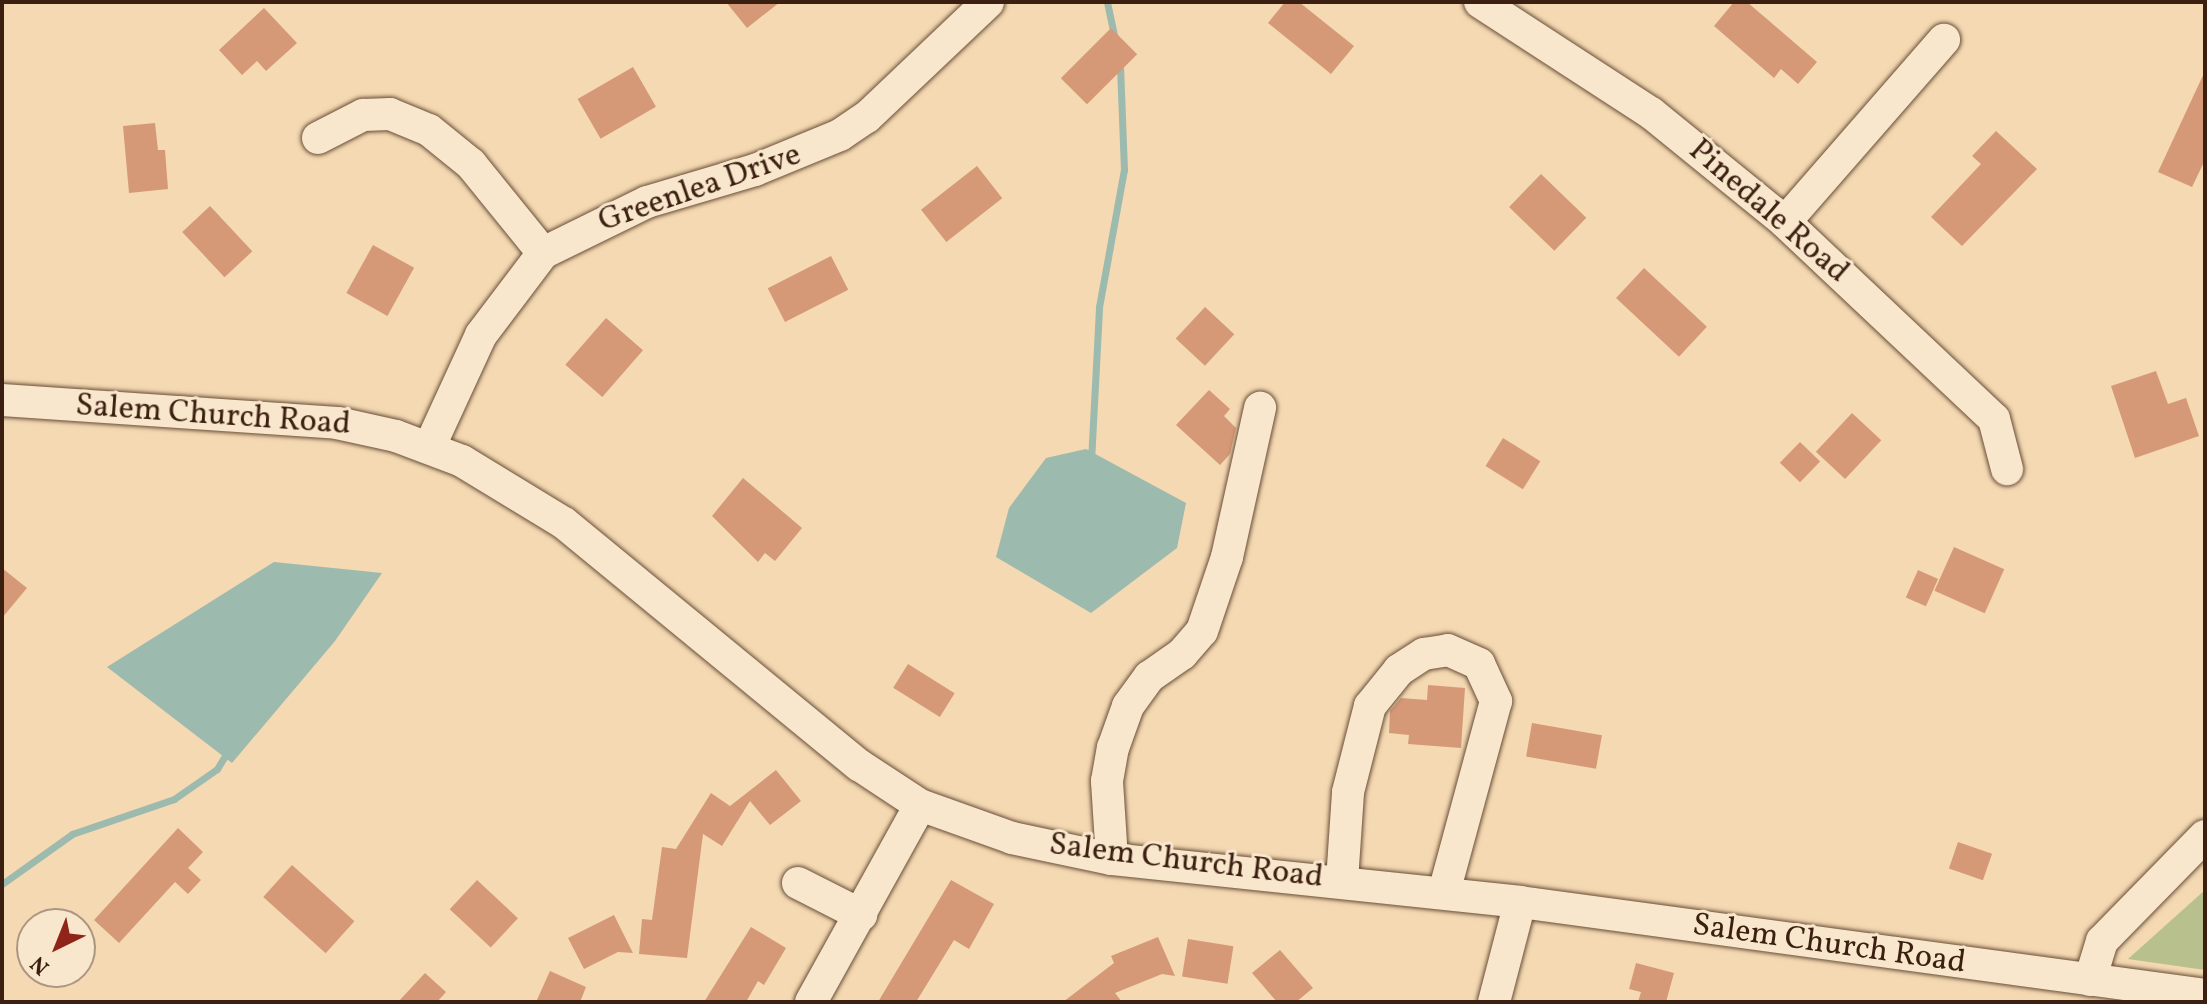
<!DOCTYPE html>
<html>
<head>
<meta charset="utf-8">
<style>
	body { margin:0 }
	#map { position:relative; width:2207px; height:1004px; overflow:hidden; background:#f4d9b2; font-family:Vollkorn,serif }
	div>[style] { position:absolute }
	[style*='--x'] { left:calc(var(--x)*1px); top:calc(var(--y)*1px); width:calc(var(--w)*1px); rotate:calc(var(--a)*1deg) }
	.green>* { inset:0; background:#b8c08e }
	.water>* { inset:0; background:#9cbaad }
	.stream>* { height:7px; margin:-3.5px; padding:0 3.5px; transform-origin:3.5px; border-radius:3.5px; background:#9cbaad }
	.building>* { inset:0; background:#d69977; transform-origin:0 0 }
	.roads { filter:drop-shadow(0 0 2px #694e38) drop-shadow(0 0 2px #694e38) }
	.minor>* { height:32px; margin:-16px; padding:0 16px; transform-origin:16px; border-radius:16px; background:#f8e6cd }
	span { translate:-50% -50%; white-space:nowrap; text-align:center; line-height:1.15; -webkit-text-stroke:6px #f8e6cd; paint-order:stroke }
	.street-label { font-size:32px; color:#3b1f10 }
	.frame { position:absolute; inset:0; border:4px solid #3b1f10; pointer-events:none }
	.north { position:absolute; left:16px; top:908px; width:80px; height:80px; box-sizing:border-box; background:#f8e6cd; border:2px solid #ac9681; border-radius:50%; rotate:223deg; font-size:22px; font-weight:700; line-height:32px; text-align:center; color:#3b1f10 }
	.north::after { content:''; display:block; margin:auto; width:28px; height:36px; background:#8f2418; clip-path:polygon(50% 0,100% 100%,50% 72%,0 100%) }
</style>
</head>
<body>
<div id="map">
	<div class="green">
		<div style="clip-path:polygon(2205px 890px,2205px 970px,2128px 959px)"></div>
	</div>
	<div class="water">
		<div style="clip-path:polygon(1086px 449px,1186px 503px,1177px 548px,1091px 613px,996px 557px,1009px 508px,1046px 458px)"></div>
		<div style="clip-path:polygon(274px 562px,382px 573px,335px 641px,232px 763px,107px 667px)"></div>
	</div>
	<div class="stream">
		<div style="--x:1107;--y:2;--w:35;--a:78"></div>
		<div style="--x:1091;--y:461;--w:154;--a:-87"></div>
		<div style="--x:1099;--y:307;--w:139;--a:-79.7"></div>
		<div style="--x:1124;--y:170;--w:106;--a:-92.2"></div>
		<div style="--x:2;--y:884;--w:86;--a:-35.5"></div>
		<div style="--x:72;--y:834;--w:108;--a:-18.9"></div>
		<div style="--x:174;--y:799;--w:52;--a:-34.9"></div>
		<div style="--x:217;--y:769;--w:21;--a:-59"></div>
	</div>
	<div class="building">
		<div style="clip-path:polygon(726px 2px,780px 2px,747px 28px)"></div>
		<div style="clip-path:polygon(1285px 2px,1299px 2px,1354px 46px,1331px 74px,1268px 23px)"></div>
		<div style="clip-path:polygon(1734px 2px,1747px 2px,1817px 62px,1798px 84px,1781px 69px,1774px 78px,1714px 26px)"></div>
		<div style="clip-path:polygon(264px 8px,297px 43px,266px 71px,257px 61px,242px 75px,219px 50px)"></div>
		<div style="left:1111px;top:28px;width:37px;height:71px;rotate:45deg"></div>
		<div style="left:633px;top:67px;width:46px;height:64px;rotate:60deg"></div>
		<div style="clip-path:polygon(2205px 71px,2205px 160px,2192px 187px,2158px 172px)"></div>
		<div style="clip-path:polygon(155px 123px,158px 150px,165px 150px,168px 189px,129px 193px,123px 126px)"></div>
		<div style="clip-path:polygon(1996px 131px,2037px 169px,1962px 246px,1931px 217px,1981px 164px,1972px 156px)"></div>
		<div style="left:977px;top:166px;width:41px;height:71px;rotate:52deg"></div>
		<div style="left:1541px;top:174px;width:63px;height:46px;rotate:44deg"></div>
		<div style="left:210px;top:206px;width:62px;height:38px;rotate:47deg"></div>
		<div style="left:373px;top:245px;width:47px;height:55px;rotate:29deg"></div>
		<div style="left:831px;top:256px;width:38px;height:71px;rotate:63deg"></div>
		<div style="left:1644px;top:268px;width:86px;height:41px;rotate:43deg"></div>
		<div style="left:1205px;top:307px;width:40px;height:43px;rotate:43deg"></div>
		<div style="left:606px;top:318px;width:49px;height:62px;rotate:41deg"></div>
		<div style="clip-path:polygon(2156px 371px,2168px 404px,2186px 398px,2199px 436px,2135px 458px,2111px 386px)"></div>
		<div style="clip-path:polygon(1209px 390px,1230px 409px,1224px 416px,1236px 428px,1230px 454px,1220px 465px,1176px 425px)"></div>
		<div style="left:1852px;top:413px;width:40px;height:53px;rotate:43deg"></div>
		<div style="left:1503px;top:438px;width:44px;height:33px;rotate:32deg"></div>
		<div style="left:1800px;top:442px;width:28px;height:29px;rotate:44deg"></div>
		<div style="clip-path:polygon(743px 478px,802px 528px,775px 561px,765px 553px,758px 562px,712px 516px)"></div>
		<div style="left:1954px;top:547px;width:55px;height:48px;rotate:24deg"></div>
		<div style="clip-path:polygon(2px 568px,27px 588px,2px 618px)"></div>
		<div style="left:1918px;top:570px;width:22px;height:30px;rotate:24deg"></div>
		<div style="left:908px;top:664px;width:55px;height:28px;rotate:32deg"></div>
		<div style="clip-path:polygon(1428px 685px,1465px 688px,1461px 748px,1408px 744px,1409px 735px,1389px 733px,1390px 711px,1401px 698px,1427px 700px)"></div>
		<div style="left:1532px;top:723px;width:71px;height:34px;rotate:10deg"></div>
		<div style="clip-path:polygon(776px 770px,801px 801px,770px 825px,750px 801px,722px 846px,703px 834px,687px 958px,639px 954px,642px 919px,652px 920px,662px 847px,676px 849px,711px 793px,730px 806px)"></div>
		<div style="clip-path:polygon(178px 828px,203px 852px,188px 868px,201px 880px,188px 894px,175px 882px,119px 943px,94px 920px)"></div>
		<div style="left:1958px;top:842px;width:36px;height:28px;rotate:19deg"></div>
		<div style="left:292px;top:865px;width:84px;height:43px;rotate:42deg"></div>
		<div style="left:477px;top:880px;width:56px;height:40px;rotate:43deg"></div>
		<div style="clip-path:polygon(951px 880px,994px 904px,969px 949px,954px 940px,916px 1002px,878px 1002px)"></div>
		<div style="clip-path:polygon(614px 915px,633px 953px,618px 952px,584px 969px,568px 938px)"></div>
		<div style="clip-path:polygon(751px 927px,786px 948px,764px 985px,758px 981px,746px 1002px,704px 1002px)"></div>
		<div style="clip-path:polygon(1158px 937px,1175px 976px,1162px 974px,1115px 993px,1122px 1002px,1063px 1002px,1114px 963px,1111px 956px)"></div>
		<div style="left:1188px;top:939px;width:46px;height:38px;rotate:9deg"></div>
		<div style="clip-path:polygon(1280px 950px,1313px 988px,1296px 1002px,1277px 1002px,1252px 973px)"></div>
		<div style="clip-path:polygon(1636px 963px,1674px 973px,1666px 1002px,1638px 1002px,1641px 992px,1629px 989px)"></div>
		<div style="clip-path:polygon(550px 971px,586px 987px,580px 1002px,536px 1002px)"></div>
		<div style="clip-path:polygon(425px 973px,446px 992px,437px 1002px,398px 1002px)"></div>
	</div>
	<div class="roads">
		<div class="minor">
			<div style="--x:1480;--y:2;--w:204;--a:33"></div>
			<div style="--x:1651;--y:113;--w:173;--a:39.1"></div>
			<div style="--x:1785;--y:222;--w:287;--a:43.3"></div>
			<div style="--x:1994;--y:419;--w:52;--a:75.4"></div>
			<div style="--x:318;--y:138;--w:51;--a:-27.1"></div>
			<div style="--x:363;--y:115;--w:27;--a:-2"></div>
			<div style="--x:390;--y:114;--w:42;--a:22.3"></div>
			<div style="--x:429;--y:130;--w:54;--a:39"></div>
			<div style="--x:471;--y:164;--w:114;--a:51"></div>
			<div style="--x:1785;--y:222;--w:242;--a:-48.9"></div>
			<div style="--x:2;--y:400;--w:336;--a:3.9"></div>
			<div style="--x:337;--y:423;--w:60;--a:12.4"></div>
			<div style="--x:396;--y:436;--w:71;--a:20.7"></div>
			<div style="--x:462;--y:461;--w:119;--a:31.3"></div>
			<div style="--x:564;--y:523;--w:382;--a:39.4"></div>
			<div style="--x:859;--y:765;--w:73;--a:33.3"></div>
			<div style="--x:920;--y:805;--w:98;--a:19.7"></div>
			<div style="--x:1012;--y:838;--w:102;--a:11.9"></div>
			<div style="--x:1112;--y:859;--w:410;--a:6"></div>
			<div style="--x:1520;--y:902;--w:691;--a:7.73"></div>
			<div style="--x:429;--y:448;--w:124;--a:-65.3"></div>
			<div style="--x:481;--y:335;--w:103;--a:-52.9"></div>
			<div style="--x:543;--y:253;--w:116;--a:-26.1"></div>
			<div style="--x:647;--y:202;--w:113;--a:-16.5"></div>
			<div style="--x:755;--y:170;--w:92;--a:-22.4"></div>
			<div style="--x:840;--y:135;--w:32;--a:-34"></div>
			<div style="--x:867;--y:117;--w:167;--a:-43.5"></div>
			<div style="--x:1112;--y:859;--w:78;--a:-93.7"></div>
			<div style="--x:1107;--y:781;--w:34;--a:-80"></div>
			<div style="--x:1113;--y:748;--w:45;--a:-70.3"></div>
			<div style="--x:1128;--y:706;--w:36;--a:-54"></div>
			<div style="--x:1149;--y:677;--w:40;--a:-34.9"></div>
			<div style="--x:1182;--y:654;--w:30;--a:-49"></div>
			<div style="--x:1202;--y:631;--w:78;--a:-71.3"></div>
			<div style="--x:1227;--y:557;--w:153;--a:-77.5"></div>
			<div style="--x:1342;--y:881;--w:89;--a:-86.1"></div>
			<div style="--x:1348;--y:792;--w:89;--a:-75.7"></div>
			<div style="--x:1370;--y:706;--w:46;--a:-51.1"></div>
			<div style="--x:1399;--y:670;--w:30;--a:-33"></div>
			<div style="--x:1424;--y:654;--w:24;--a:-9"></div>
			<div style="--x:1448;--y:650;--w:34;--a:24"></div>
			<div style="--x:1479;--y:664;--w:41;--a:65.3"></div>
			<div style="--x:1496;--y:701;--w:199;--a:105.2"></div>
			<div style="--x:798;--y:883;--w:71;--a:26.9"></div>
			<div style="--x:2090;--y:980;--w:41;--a:-72.9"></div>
			<div style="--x:2102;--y:941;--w:147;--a:-45.6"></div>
			<div style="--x:811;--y:1002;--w:225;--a:-61"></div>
			<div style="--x:1494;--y:1002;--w:103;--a:-75.4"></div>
		</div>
	</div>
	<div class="street-label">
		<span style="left:700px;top:189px;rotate:-19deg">Greenlea Drive</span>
		<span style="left:1768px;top:212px;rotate:41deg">Pinedale Road</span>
		<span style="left:213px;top:416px;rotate:4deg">Salem Church Road</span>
		<span style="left:1186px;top:862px;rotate:7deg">Salem Church Road</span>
		<span style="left:1829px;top:945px;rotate:8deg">Salem Church Road</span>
	</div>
	<div class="frame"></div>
	<div class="north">N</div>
</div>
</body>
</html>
